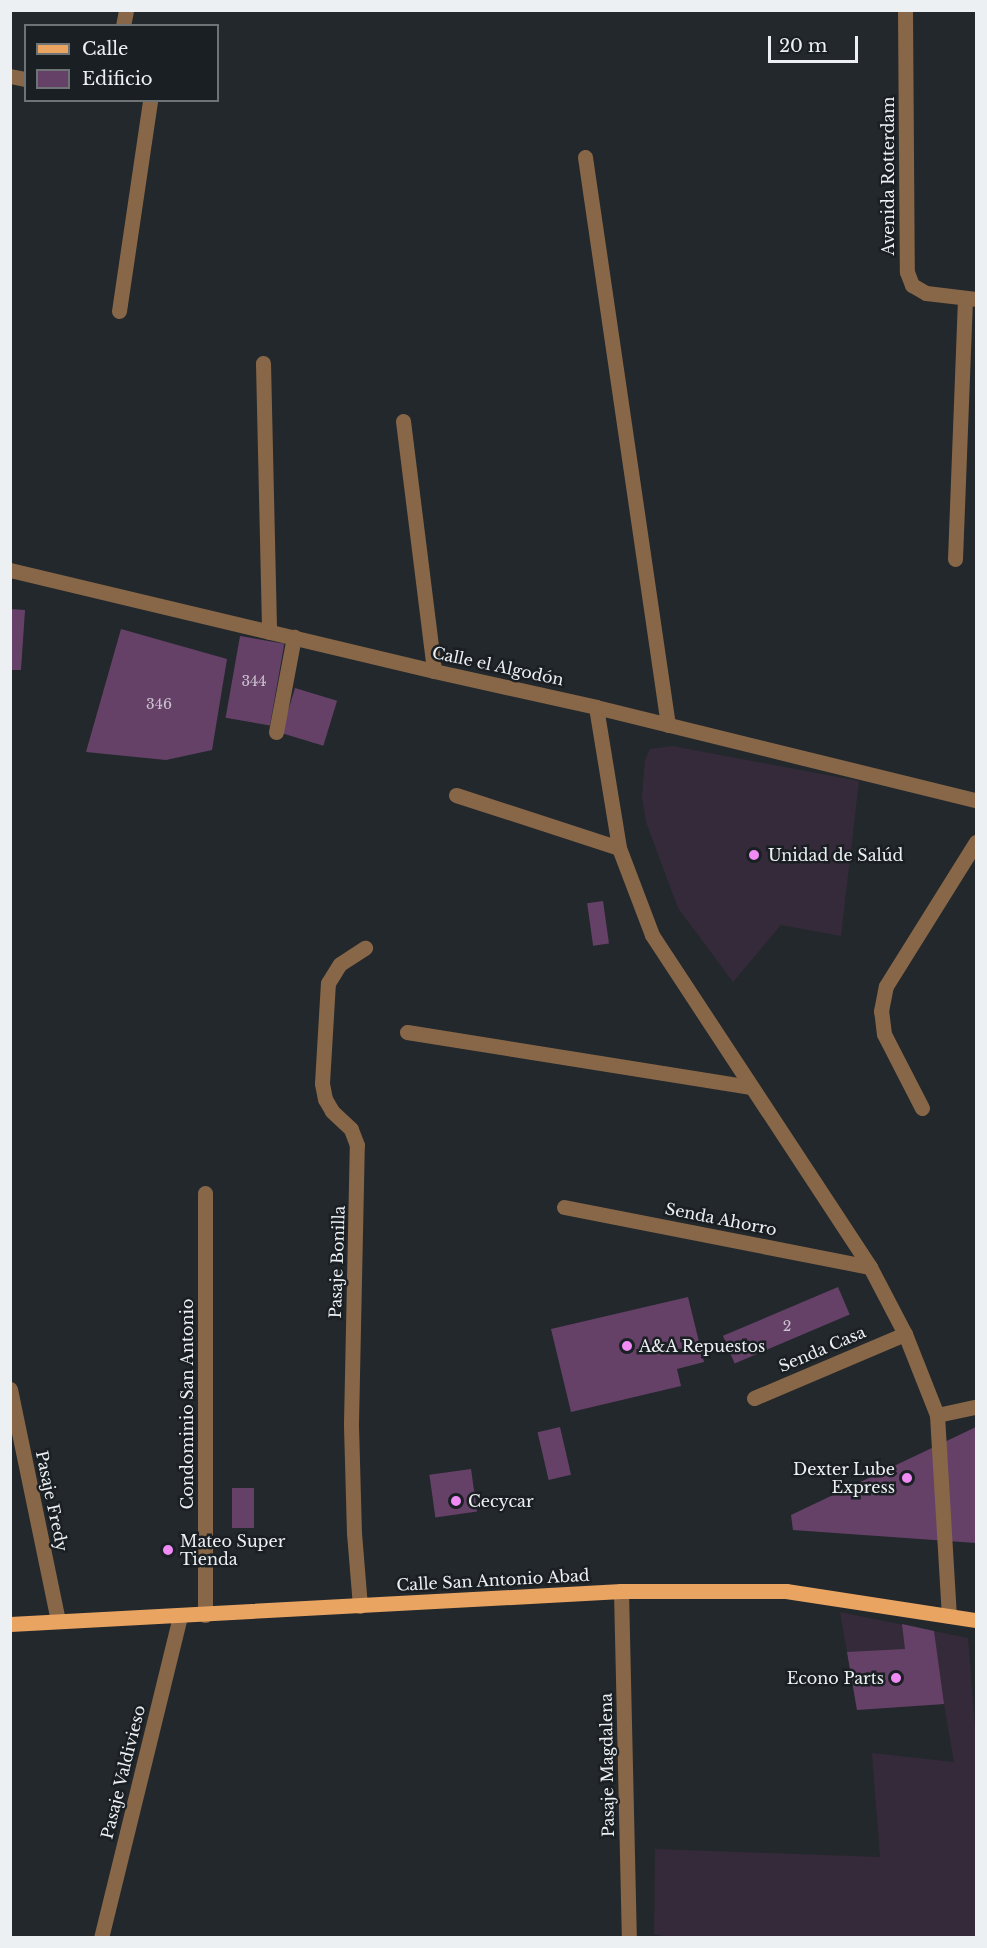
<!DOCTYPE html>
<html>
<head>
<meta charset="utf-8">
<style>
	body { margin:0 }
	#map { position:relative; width:987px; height:1948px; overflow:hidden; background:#23282c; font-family:"Libre Baskerville",serif }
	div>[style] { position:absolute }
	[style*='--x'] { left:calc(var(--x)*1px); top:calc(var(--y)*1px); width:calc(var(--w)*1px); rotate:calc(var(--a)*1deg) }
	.commercial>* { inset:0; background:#352a39 }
	.building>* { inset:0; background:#654168; transform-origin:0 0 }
	.minor>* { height:15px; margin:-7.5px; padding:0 7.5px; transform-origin:7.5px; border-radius:7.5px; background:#886748 }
	.major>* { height:15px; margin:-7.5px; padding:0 7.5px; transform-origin:7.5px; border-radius:7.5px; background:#e9a462 }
	.dots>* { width:16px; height:16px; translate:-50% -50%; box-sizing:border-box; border:3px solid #1a1f23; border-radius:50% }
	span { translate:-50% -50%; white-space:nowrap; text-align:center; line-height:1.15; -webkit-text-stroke:5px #1a1f23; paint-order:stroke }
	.number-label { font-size:14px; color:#cbc4d0 }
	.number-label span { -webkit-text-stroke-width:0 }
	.street-label { font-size:16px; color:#edf0f3 }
	.poi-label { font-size:16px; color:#edf0f3 }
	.left { translate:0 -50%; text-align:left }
	.right { translate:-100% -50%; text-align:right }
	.frame { position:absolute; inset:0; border:12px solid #edf0f3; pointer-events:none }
	.legend { position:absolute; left:24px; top:24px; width:195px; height:78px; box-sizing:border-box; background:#1a1f23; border:2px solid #6e7376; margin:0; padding:8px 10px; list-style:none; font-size:18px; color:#edf0f3 }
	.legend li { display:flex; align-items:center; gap:12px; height:30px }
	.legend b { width:30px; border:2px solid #6e7376 }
	.scale { position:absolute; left:768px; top:36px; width:90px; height:27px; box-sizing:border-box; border:3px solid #edf0f3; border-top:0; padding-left:8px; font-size:18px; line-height:21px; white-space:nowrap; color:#edf0f3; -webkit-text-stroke:4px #1a1f23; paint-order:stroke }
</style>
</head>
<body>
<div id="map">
	<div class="commercial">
		<div style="clip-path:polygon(672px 746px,859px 781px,841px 936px,781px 925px,733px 982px,678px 908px,646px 822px,642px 798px,645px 760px,650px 749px)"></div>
		<div style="clip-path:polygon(840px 1612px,968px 1638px,976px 1739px,976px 1932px,974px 1937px,670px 1938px,654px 1934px,655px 1849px,880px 1857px,872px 1753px,954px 1762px,944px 1704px,857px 1710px)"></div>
	</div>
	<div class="building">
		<div style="clip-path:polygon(10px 609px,25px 610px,21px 670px,10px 670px)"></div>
		<div style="clip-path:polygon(121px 629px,227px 659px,212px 750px,166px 760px,86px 752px)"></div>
		<div style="left:240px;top:636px;width:45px;height:83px;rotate:10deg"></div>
		<div style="left:295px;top:688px;width:44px;height:47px;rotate:17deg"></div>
		<div style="left:603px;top:901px;width:43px;height:16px;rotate:82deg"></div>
		<div style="left:838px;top:1287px;width:30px;height:125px;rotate:67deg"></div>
		<div style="clip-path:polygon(688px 1297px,704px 1362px,677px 1369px,681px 1386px,571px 1412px,551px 1329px)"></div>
		<div style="left:560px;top:1427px;width:49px;height:23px;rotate:77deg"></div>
		<div style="clip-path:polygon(976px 1427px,976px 1543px,793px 1530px,791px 1515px)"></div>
		<div style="left:471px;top:1469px;width:43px;height:42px;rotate:82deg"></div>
		<div style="left:232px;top:1488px;width:22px;height:40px"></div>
		<div style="clip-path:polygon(902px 1624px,934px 1631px,944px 1704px,857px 1710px,847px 1652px,905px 1649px)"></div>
	</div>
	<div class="minor">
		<div style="--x:905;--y:10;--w:262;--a:89.6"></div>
		<div style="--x:907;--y:272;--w:14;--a:69"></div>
		<div style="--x:912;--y:285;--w:16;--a:30"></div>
		<div style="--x:926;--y:293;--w:50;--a:6.8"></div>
		<div style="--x:123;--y:26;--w:16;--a:-79"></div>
		<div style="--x:10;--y:76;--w:16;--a:11"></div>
		<div style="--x:585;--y:157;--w:574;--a:81.69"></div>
		<div style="--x:119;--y:311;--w:213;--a:-81.6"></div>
		<div style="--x:263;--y:363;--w:269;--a:88.7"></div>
		<div style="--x:403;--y:421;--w:252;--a:82.9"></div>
		<div style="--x:955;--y:559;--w:261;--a:-87.8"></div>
		<div style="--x:10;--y:570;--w:436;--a:13.4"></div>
		<div style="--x:434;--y:671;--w:166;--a:12.5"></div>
		<div style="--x:596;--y:707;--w:391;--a:13.8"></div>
		<div style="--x:596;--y:707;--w:143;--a:80.7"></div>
		<div style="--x:619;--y:848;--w:93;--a:69.2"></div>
		<div style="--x:652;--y:935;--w:397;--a:56.7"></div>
		<div style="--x:870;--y:1267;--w:76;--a:62.4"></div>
		<div style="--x:905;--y:1334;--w:87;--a:68.4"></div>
		<div style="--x:937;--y:1415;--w:201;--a:86.6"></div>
		<div style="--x:276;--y:732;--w:97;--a:-79.3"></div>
		<div style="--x:456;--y:795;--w:171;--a:18"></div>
		<div style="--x:407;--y:1032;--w:347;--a:9.1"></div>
		<div style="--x:922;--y:1108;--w:83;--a:-117.2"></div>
		<div style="--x:884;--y:1034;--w:23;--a:-97"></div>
		<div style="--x:881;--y:1011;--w:25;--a:-79"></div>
		<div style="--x:886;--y:986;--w:170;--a:-58"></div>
		<div style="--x:564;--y:1207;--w:312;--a:11.1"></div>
		<div style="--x:10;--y:1389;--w:237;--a:78.3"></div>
		<div style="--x:754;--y:1398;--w:164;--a:-23"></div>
		<div style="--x:937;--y:1415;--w:40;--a:-12"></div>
		<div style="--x:621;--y:1591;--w:347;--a:88.7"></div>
		<div style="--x:360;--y:1606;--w:73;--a:-94.7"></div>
		<div style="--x:354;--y:1533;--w:110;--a:-91.6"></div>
		<div style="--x:351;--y:1423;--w:278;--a:-88.8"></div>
		<div style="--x:357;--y:1145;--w:17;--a:-111"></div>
		<div style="--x:351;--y:1129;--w:26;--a:-137"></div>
		<div style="--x:332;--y:1111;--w:14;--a:-120"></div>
		<div style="--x:325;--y:1099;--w:16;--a:-101"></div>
		<div style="--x:322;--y:1083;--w:100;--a:-86.6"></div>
		<div style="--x:328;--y:983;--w:22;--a:-58"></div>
		<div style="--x:340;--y:964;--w:30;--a:-33"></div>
		<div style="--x:205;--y:1615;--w:422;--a:-90"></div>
		<div style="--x:101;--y:1938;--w:332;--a:-76.2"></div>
	</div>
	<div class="major">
		<div style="--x:10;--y:1624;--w:612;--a:-3.09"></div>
		<div style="--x:621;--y:1591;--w:165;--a:0"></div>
		<div style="--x:786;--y:1591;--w:192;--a:8.7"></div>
	</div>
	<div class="dots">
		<div style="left:754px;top:855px;background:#f08bf5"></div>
		<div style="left:627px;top:1346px;background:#f08bf5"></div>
		<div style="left:907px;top:1478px;background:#f08bf5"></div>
		<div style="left:456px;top:1501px;background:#f08bf5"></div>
		<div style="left:168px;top:1550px;background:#f08bf5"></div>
		<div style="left:896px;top:1678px;background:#f08bf5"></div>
	</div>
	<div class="number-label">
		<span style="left:254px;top:681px">344</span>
		<span style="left:159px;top:704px">346</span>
		<span style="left:787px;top:1326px">2</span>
	</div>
	<div class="street-label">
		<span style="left:888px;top:176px;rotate:-90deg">Avenida Rotterdam</span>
		<span style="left:498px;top:666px;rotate:12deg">Calle el Algodón</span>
		<span style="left:721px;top:1219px;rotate:11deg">Senda Ahorro</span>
		<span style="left:337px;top:1262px;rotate:-88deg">Pasaje Bonilla</span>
		<span style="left:822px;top:1349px;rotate:-23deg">Senda Casa</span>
		<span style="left:187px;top:1404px;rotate:-90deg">Condominio San Antonio</span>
		<span style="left:52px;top:1501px;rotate:78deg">Pasaje Fredy</span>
		<span style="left:493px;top:1580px;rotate:-3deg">Calle San Antonio Abad</span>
		<span style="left:607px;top:1765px;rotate:-91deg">Pasaje Magdalena</span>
		<span style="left:123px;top:1772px;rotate:-76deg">Pasaje Valdivieso</span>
	</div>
	<div class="poi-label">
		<span class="left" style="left:768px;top:855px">Unidad de Salúd</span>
		<span class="left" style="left:639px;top:1346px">A&amp;A Repuestos</span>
		<span class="right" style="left:895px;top:1478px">Dexter Lube<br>Express</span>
		<span class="left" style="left:468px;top:1501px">Cecycar</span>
		<span class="left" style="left:180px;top:1550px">Mateo Super<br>Tienda</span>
		<span class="right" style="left:884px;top:1678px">Econo Parts</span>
	</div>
	<div class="frame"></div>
	<ul class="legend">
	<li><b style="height:8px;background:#e9a462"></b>Calle</li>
	<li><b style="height:16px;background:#654168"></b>Edificio</li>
	</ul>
	<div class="scale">20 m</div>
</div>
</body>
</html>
